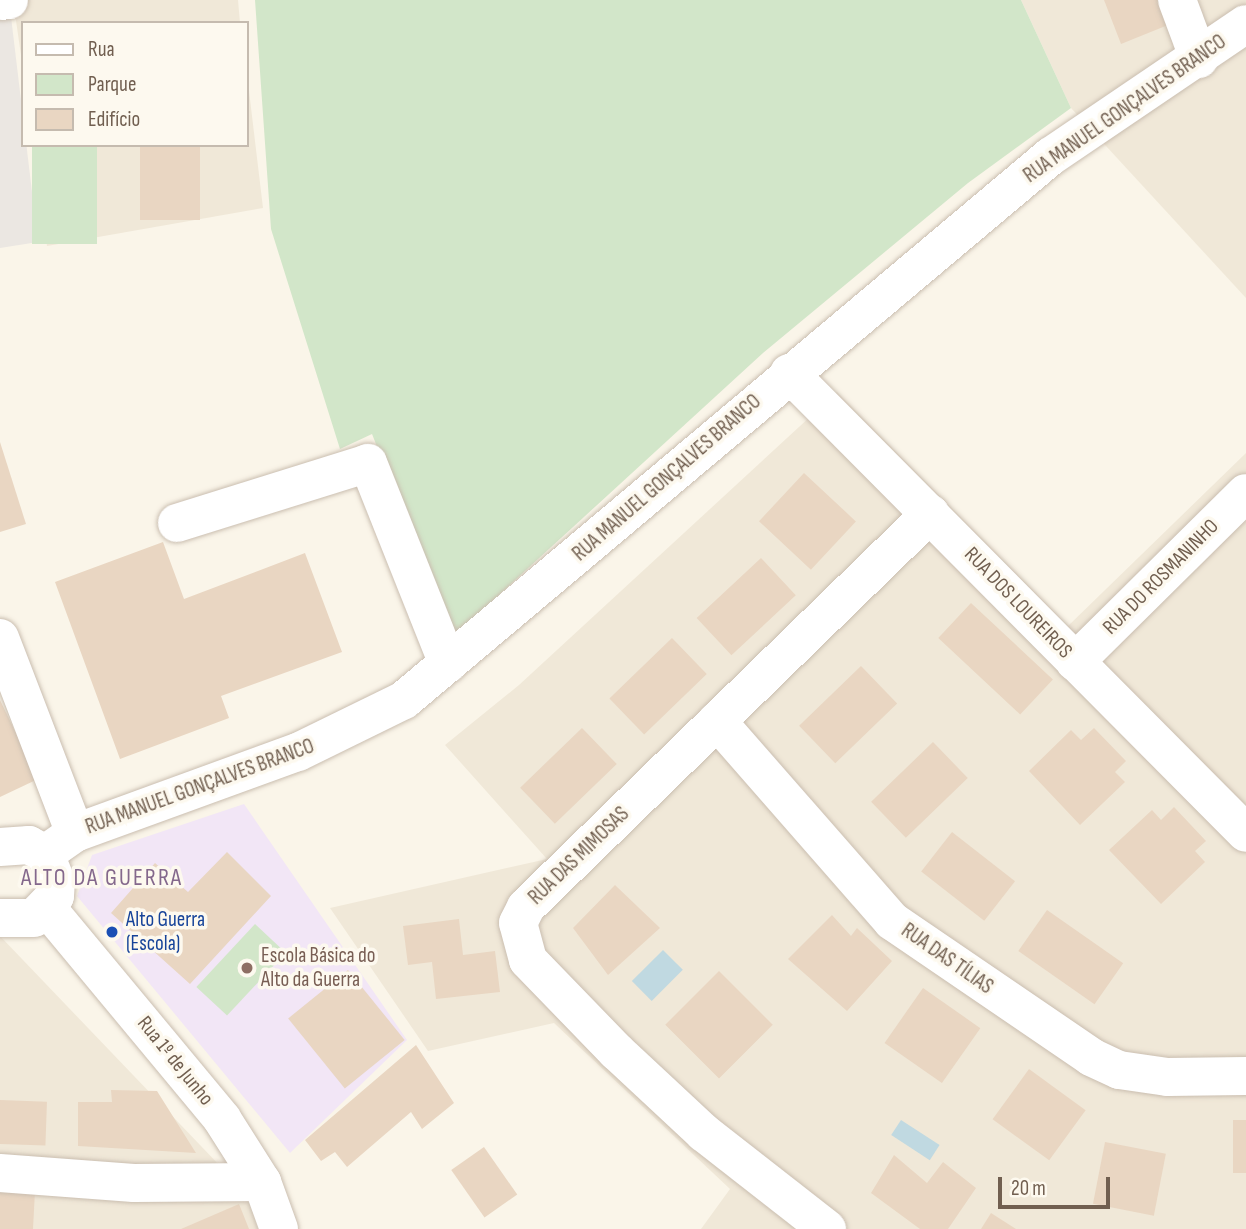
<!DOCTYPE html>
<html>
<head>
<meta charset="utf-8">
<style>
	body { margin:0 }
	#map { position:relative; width:1246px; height:1229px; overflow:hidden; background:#faf5e9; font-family:"Sofia Sans Condensed",sans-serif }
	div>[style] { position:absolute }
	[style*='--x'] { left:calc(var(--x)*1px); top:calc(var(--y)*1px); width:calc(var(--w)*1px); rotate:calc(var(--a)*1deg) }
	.residential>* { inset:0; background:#f0e8d8 }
	.industrial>* { inset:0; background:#ebe7e2 }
	.education>* { inset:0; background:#f2e6f6 }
	.green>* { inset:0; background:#d2e6c9; transform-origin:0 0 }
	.water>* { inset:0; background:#c0d9e1; transform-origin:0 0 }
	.building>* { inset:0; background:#e9d6c2; transform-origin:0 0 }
	.roads { filter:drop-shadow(0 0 2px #cabeb0) drop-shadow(0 0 2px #cabeb0) }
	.minor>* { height:38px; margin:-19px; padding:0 19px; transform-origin:19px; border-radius:19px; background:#fff }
	.dots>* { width:19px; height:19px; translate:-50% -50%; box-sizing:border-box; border:4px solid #fdf9ef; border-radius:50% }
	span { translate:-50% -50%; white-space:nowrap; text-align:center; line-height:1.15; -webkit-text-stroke:7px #fdf9ef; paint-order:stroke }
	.street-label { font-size:21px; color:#715f50 }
	.transit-label { font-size:21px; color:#164399 }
	.left { translate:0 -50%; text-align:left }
	.education-label { font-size:21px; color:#785e54 }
	.quarter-label { font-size:24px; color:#84688c; letter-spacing:2px }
	.legend { position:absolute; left:21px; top:21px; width:228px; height:126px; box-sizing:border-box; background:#fdf9ef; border:2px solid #c5bbaf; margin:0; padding:9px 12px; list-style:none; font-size:21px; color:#715f50 }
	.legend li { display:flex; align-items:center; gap:14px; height:35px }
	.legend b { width:35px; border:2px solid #c5bbaf }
	.scale { position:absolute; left:998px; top:1177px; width:112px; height:32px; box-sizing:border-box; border:4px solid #715f50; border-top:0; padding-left:9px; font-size:21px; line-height:24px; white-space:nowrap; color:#715f50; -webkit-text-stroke:5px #fdf9ef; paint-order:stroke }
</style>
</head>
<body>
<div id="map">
	<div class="residential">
		<div style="clip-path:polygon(13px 0,238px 0,240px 23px,23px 23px,23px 69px)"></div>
		<div style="clip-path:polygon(1021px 0,1246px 0,1246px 298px,1071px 108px)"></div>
		<div style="clip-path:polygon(247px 74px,263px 208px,47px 246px,33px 145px,247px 145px)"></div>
		<div style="clip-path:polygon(837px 392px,1068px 626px,1246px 453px,1246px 1229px,701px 1229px,730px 1189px,554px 1023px,428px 1051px,330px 908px,547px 859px,445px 745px,519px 685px)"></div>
		<div style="clip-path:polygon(0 936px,245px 1192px,258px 1229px,0 1229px)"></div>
	</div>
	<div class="industrial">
		<div style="clip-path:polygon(0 0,9px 0,38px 242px,0 248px)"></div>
	</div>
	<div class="education">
		<div style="clip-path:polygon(244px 804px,407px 1040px,290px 1153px,77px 896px,92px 855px)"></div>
	</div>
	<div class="green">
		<div style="clip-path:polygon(255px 0,1021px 0,1071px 108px,968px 183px,763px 353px,453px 637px,372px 434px,340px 449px,271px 229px)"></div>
		<div style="left:32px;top:145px;width:65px;height:99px"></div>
		<div style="left:255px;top:924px;width:42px;height:86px;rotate:43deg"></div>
	</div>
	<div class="water">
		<div style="left:663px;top:950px;width:28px;height:44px;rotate:45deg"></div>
		<div style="left:901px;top:1120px;width:46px;height:18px;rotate:33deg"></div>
	</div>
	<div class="building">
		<div style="clip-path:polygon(1104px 0,1158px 0,1168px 25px,1121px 44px)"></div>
		<div style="left:140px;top:145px;width:60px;height:75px"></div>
		<div style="clip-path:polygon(0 442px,26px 524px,0 532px)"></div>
		<div style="left:804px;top:473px;width:71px;height:66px;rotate:43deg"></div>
		<div style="clip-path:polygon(163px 542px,184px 599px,305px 553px,342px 652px,221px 696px,229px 718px,120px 759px,55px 582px)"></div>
		<div style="left:761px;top:558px;width:51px;height:88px;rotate:47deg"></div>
		<div style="left:971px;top:603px;width:112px;height:48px;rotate:43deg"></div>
		<div style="left:672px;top:638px;width:50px;height:87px;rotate:46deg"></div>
		<div style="left:861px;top:666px;width:52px;height:86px;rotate:46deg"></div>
		<div style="clip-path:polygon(0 700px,38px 779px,0 797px)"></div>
		<div style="left:582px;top:728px;width:50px;height:86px;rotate:46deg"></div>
		<div style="clip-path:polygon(1094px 728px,1126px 761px,1115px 772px,1125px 782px,1080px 825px,1029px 771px,1071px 730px,1081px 740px)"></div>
		<div style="left:933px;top:742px;width:50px;height:86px;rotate:46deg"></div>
		<div style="clip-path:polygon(1174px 807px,1206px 841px,1195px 851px,1205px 862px,1161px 904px,1109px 850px,1152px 810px,1161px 820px)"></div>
		<div style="left:952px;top:832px;width:80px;height:50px;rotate:38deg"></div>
		<div style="clip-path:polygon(227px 852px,271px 896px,190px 984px,111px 913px,155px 863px,188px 892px)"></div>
		<div style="clip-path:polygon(615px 885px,660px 928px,608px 975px,573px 928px)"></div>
		<div style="left:1047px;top:910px;width:93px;height:50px;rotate:35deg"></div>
		<div style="clip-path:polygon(832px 915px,851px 936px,857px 928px,892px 961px,847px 1011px,788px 959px)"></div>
		<div style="clip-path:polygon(459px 919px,463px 955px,495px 951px,500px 992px,436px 999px,432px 962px,408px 965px,403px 926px)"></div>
		<div style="left:348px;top:970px;width:90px;height:77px;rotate:51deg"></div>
		<div style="left:719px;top:971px;width:76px;height:76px;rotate:45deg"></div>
		<div style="left:923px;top:988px;width:70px;height:67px;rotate:35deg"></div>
		<div style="clip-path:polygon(416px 1045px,454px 1103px,422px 1129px,411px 1112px,347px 1167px,335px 1152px,321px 1161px,305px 1140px)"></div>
		<div style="left:1029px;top:1069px;width:70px;height:62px;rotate:36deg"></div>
		<div style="clip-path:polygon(111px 1090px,157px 1091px,196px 1153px,78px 1146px,78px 1102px,112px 1102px)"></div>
		<div style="left:0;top:1100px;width:47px;height:44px;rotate:2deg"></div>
		<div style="left:1233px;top:1120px;width:13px;height:53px"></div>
		<div style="left:1105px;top:1142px;width:62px;height:63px;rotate:11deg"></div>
		<div style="left:484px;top:1147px;width:58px;height:40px;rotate:55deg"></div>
		<div style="clip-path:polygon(894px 1155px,927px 1183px,943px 1162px,976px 1188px,948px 1229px,920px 1229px,871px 1193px)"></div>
		<div style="left:0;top:1190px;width:35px;height:39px;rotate:3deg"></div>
		<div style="clip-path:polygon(239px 1204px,249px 1229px,181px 1229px)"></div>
		<div style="clip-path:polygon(991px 1213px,1016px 1229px,981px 1229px)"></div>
	</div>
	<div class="roads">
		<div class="minor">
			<div style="--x:1177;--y:0;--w:63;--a:69.6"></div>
			<div style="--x:0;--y:1;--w:9;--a:-6"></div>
			<div style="--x:789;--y:373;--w:648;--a:45.19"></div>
			<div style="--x:177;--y:523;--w:200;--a:-17.4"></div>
			<div style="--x:368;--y:463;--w:216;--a:68.3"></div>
			<div style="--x:0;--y:638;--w:209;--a:69"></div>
			<div style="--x:1075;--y:662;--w:240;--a:-44.7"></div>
			<div style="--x:717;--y:721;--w:266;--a:48.8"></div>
			<div style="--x:892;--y:921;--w:241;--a:34.3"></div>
			<div style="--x:1091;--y:1057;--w:31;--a:25"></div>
			<div style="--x:1119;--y:1070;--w:49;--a:8.3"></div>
			<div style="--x:1167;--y:1077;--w:79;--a:-0.7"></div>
			<div style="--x:0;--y:847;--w:29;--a:-4"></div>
			<div style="--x:29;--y:845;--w:18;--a:29"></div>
			<div style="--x:45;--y:854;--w:29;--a:68"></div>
			<div style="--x:56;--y:881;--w:15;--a:94"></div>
			<div style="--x:55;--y:896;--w:30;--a:134"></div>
			<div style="--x:34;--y:918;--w:34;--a:180"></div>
			<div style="--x:45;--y:854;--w:37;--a:-35"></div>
			<div style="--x:75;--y:833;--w:237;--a:-20"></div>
			<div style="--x:298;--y:752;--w:118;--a:-26.1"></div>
			<div style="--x:404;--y:700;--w:845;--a:-40.06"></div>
			<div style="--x:1051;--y:156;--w:235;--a:-34.1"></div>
			<div style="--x:47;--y:908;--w:274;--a:50.3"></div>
			<div style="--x:222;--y:1119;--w:75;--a:57.6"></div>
			<div style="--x:262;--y:1182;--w:50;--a:70.1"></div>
			<div style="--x:0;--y:1173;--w:134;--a:4.3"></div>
			<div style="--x:134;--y:1183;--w:128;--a:-0.4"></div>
			<div style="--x:827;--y:1229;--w:156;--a:-142"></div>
			<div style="--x:704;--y:1133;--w:119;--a:-137"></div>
			<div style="--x:617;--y:1052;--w:128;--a:-134.1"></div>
			<div style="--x:528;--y:960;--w:38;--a:-105"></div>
			<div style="--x:518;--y:923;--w:18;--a:-63"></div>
			<div style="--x:526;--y:907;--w:564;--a:-44.21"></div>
		</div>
	</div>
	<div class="dots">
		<div style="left:112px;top:932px;background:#1a4fb4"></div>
		<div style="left:247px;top:968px;background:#8d6e63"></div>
	</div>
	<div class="street-label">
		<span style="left:1125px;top:109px;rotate:-35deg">RUA MANUEL GONÇALVES BRANCO</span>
		<span style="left:667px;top:478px;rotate:-41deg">RUA MANUEL GONÇALVES BRANCO</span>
		<span style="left:1161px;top:577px;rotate:-45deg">RUA DO ROSMANINHO</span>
		<span style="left:1018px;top:603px;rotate:46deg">RUA DOS LOUREIROS</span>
		<span style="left:200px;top:787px;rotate:-20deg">RUA MANUEL GONÇALVES BRANCO</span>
		<span style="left:579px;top:856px;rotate:-44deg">RUA DAS MIMOSAS</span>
		<span style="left:947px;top:959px;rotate:35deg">RUA DAS TÍLIAS</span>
		<span style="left:175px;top:1061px;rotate:51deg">Rua 1º de Junho</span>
	</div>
	<div class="transit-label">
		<span class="left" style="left:126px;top:932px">Alto Guerra<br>(Escola)</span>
	</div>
	<div class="education-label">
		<span class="left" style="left:261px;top:968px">Escola Básica do<br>Alto da Guerra</span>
	</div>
	<div class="quarter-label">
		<span style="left:102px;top:878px">ALTO DA GUERRA</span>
	</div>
	<ul class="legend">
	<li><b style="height:9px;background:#fff"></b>Rua</li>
	<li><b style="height:19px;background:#d2e6c9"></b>Parque</li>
	<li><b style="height:19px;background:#e9d6c2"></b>Edifício</li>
	</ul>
	<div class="scale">20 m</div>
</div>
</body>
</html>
